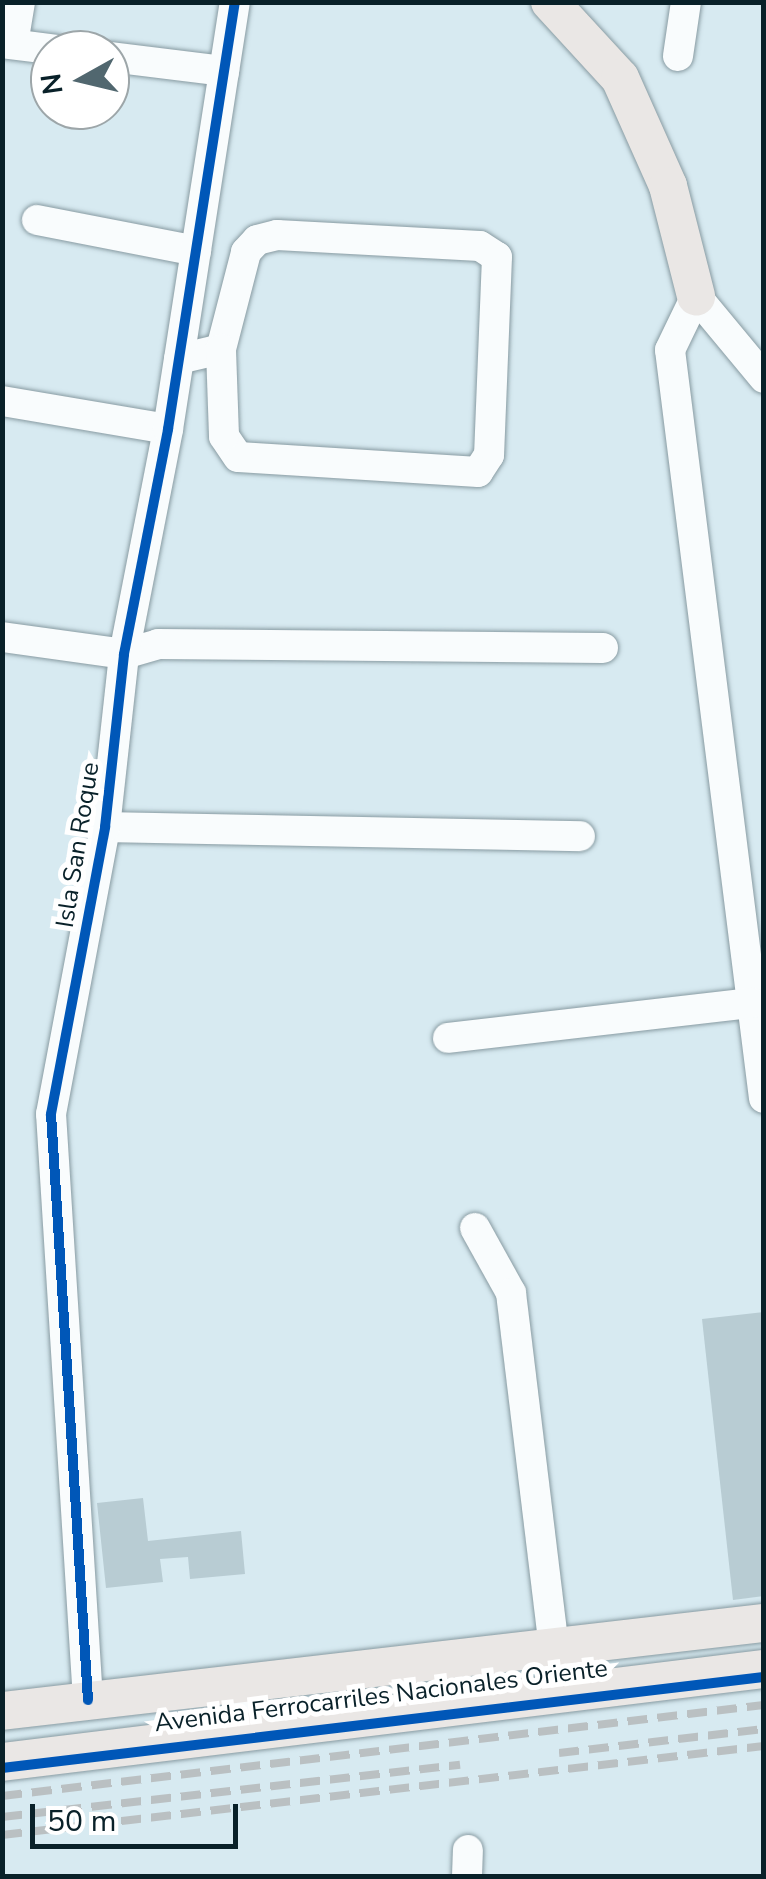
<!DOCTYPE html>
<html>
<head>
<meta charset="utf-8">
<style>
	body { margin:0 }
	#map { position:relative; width:766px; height:1879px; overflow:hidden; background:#d7eaf1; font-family:"Nunito Sans",sans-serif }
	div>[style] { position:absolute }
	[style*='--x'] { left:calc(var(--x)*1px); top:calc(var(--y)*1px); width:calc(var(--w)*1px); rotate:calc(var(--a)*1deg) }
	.building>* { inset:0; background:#b8ccd3 }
	.roads { filter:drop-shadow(0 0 2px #889ba2) drop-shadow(0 0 2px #889ba2) }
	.minor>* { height:30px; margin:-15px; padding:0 15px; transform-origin:15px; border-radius:15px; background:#f9fcfd }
	.major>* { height:38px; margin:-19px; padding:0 19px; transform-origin:19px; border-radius:19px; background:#eae7e5 }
	.rail>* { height:8px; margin-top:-4px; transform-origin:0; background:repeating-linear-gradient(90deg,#bac0c2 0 20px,transparent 0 30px) }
	.cycleway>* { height:10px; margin:-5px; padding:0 5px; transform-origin:5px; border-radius:5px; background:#0057b8 }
	span { translate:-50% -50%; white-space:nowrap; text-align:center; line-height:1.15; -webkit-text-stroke:10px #fff; paint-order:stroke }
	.street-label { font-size:25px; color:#092129 }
	.frame { position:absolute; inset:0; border:5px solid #092129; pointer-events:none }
	.north { position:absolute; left:30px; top:30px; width:100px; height:100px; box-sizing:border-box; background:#fff; border:2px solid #9da6a9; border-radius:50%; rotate:262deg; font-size:28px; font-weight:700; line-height:40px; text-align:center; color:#092129 }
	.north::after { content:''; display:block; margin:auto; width:35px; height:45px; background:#51676f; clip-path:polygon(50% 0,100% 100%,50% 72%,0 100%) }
	.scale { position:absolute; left:30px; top:1804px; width:208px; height:45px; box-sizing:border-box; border:5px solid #092129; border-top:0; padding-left:12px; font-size:30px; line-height:35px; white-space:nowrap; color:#092129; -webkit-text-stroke:8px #fff; paint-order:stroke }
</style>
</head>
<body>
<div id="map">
	<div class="building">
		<div style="clip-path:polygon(764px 1312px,764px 1596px,733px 1600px,702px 1319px)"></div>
		<div style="clip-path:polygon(143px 1498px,148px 1541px,241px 1531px,245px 1574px,190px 1579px,188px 1557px,160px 1559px,163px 1582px,106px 1588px,97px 1503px)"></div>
	</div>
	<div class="roads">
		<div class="minor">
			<div style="--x:2;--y:43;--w:55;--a:7.3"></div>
			<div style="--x:13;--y:44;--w:43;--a:-80.5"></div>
			<div style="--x:678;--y:56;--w:55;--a:-81.6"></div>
			<div style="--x:110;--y:57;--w:115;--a:7"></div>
			<div style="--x:37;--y:220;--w:162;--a:11"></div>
			<div style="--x:179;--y:359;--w:43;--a:-13.4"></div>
			<div style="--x:221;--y:349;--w:100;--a:-75.5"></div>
			<div style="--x:246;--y:252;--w:16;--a:-47"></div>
			<div style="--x:257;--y:240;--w:21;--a:-14"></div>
			<div style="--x:277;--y:235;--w:203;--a:3.1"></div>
			<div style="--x:480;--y:246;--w:20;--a:33"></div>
			<div style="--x:497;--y:257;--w:198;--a:92.3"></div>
			<div style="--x:489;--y:455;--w:20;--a:123"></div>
			<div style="--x:478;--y:472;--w:240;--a:-176.4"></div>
			<div style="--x:238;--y:457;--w:25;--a:-124"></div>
			<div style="--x:224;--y:436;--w:87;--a:-92"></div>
			<div style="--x:764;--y:378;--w:107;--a:-129.7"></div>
			<div style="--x:696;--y:296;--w:60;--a:115.7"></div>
			<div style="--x:670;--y:350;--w:754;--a:82.84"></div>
			<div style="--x:2;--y:401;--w:168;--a:9.6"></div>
			<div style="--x:2;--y:637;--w:123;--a:7.9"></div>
			<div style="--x:124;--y:654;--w:35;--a:-16"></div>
			<div style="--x:158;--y:644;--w:445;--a:0.5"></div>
			<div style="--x:105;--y:827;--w:475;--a:1.1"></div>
			<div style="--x:448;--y:1038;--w:306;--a:-6.6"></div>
			<div style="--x:475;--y:1228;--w:74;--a:61"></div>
			<div style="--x:511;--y:1293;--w:359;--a:83.1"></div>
			<div style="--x:238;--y:1683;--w:50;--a:83.2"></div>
			<div style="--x:88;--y:1700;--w:587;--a:-93.61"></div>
			<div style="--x:51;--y:1114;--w:292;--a:-79.3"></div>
			<div style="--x:105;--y:827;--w:174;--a:-83.7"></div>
			<div style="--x:124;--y:654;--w:229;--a:-78.9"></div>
			<div style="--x:168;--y:429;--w:432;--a:-81.1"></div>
			<div style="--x:467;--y:1876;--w:26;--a:-88"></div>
		</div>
		<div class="major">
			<div style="--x:550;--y:2;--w:103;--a:47.4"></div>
			<div style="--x:620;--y:78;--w:118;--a:66"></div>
			<div style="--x:668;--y:186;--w:114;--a:75.7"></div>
			<div style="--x:2;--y:1711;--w:767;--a:-6.59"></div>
			<div style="--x:2;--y:1762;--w:768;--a:-6.96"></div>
		</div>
	</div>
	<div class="rail">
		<div style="--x:559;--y:1753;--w:206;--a:-6.7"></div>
		<div style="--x:2;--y:1796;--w:767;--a:-6.81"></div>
		<div style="--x:2;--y:1817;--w:461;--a:-6.5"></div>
		<div style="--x:2;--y:1835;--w:767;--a:-6.66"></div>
	</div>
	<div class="cycleway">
		<div style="--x:88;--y:1700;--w:587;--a:-93.61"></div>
		<div style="--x:51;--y:1114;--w:292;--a:-79.3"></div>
		<div style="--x:105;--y:827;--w:174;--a:-83.7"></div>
		<div style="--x:124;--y:654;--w:229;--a:-78.9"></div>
		<div style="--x:168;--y:429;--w:432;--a:-81.1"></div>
		<div style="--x:2;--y:1768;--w:767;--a:-6.81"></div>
	</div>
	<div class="street-label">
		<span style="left:78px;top:845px;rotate:-81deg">Isla San Roque</span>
		<span style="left:381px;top:1696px;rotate:-7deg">Avenida Ferrocarriles Nacionales Oriente</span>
	</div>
	<div class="frame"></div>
	<div class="north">N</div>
	<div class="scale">50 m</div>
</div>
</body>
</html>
